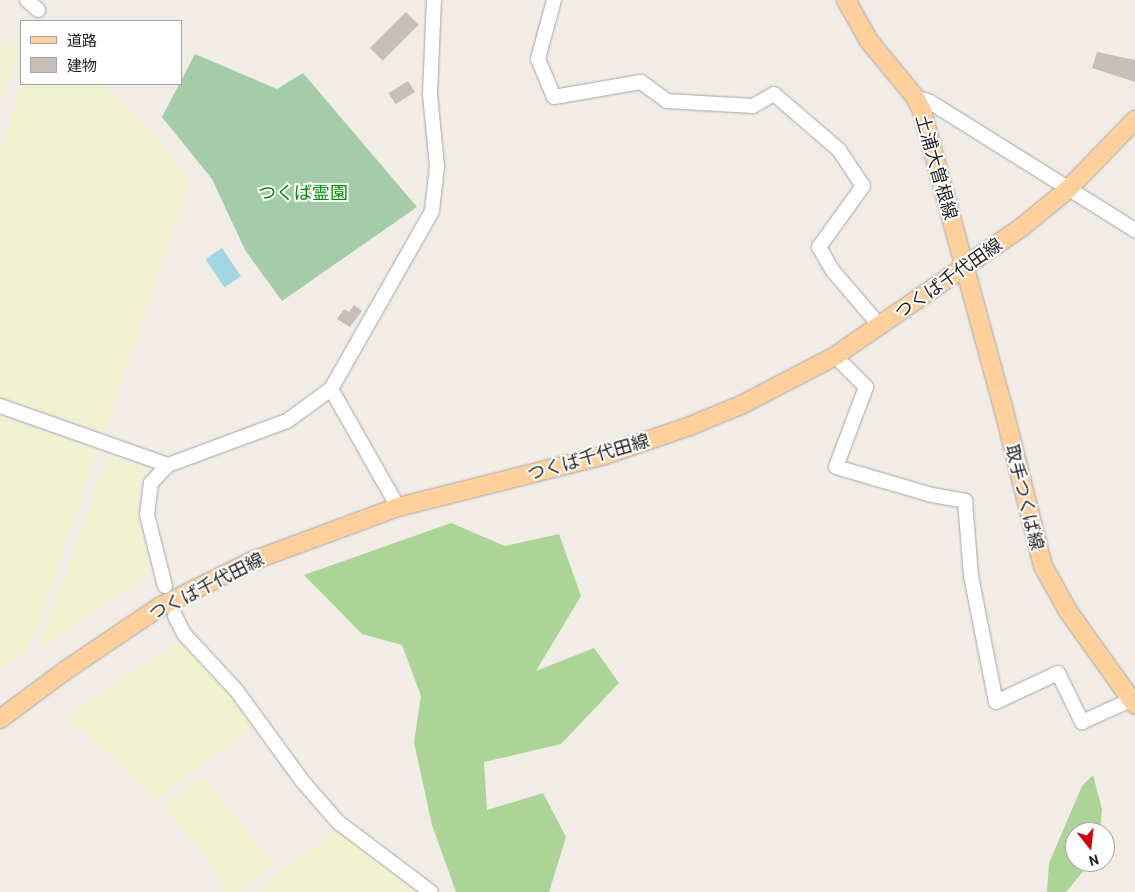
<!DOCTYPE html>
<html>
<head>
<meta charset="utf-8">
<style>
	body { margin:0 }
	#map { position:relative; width:1135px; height:892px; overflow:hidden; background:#f1ece5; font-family:Barlow,"Noto Sans JP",sans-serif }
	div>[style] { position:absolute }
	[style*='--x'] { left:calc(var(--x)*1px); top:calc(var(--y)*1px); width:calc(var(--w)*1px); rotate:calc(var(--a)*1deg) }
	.farmland>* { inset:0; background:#f0f1cf }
	.forest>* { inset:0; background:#abd496 }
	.cemetery>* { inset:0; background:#a4cca8 }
	.water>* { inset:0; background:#a1d6e2; transform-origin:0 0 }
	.building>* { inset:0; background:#c9beb7; transform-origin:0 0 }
	.roads { filter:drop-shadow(0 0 1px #a6a6a6) drop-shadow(0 0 1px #a6a6a6) }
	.minor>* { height:14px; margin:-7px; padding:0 7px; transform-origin:7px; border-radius:7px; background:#fff }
	.major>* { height:18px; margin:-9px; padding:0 9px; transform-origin:9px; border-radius:9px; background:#ffd09c }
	span { translate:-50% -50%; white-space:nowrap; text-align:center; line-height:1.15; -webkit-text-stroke:4px #fff; paint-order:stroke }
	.street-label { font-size:18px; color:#1f1f1f }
	.park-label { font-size:18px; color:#018907 }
	.legend { position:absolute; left:20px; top:20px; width:162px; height:65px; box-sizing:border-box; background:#fff; border:1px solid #a5a5a5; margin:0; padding:6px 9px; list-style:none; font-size:15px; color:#1f1f1f }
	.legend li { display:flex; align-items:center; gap:10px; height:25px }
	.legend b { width:25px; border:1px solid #a5a5a5 }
	.north { position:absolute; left:1065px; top:822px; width:50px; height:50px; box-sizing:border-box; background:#fff; border:1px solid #a5a5a5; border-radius:50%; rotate:164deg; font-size:14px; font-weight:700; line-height:20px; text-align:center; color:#1f1f1f }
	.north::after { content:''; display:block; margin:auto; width:18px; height:22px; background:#cf0009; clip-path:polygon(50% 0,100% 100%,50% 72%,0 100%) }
</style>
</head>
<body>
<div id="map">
	<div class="farmland">
		<div style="clip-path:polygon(0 40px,20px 48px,0 104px)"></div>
		<div style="clip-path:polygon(23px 84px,103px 84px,153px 135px,190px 181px,104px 432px,0 398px,0 152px)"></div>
		<div style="clip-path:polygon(0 416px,97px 450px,40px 619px,24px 655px,0 667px)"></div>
		<div style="clip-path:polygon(109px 454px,144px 468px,136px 500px,150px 572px,38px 650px)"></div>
		<div style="clip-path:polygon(173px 646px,186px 646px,255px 724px,155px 800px,82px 730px,69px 724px,68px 716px)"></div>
		<div style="clip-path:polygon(203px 776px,273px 865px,238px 892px,224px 892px,204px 853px,162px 807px)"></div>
		<div style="clip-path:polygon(332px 832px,339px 832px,417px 892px,256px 892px)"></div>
	</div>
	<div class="forest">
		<div style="clip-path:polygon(451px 523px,505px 546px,559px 534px,581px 596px,536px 671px,594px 648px,619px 683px,561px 744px,484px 762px,487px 810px,543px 793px,566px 837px,549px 892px,456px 892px,432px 825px,414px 742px,421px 696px,402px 645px,362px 634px,304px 575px)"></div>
		<div style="clip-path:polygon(1093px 775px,1102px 809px,1100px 832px,1075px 832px,1075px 862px,1091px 862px,1066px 892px,1047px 892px,1049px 863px,1082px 786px)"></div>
	</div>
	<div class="cemetery">
		<div style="clip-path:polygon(195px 54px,277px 89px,303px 73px,417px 207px,282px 301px,245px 250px,212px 179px,162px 117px)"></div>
	</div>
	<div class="water">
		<div style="left:222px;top:248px;width:34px;height:20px;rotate:56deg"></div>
	</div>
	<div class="building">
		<div style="left:406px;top:12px;width:18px;height:51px;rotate:45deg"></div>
		<div style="clip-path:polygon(1097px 52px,1135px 60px,1135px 82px,1092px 68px)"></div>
		<div style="left:408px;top:81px;width:13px;height:23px;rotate:58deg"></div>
		<div style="clip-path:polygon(354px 305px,362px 311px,350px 327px,337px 319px,344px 309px,349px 312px)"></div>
	</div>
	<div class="roads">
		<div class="minor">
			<div style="--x:27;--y:0;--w:15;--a:42"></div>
			<div style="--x:554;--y:0;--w:61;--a:105.2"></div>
			<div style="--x:538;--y:59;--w:41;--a:67.2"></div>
			<div style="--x:554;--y:97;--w:88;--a:-9.8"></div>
			<div style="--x:641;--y:82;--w:32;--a:36"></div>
			<div style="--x:667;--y:101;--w:86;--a:3.3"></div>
			<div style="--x:753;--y:106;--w:24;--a:-30"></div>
			<div style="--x:774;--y:94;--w:86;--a:40.7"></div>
			<div style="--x:839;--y:150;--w:43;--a:56.3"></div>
			<div style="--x:863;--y:186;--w:75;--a:125.8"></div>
			<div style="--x:819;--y:247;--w:28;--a:60"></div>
			<div style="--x:833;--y:271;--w:72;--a:49.5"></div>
			<div style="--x:915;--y:97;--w:16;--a:18"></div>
			<div style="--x:930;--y:102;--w:242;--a:32"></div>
			<div style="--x:835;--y:356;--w:44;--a:45"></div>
			<div style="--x:866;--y:387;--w:85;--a:110.6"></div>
			<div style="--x:836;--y:467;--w:100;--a:16.3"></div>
			<div style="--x:932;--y:495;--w:34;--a:10"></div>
			<div style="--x:965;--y:501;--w:75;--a:85.4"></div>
			<div style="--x:971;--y:576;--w:128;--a:78.8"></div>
			<div style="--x:996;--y:702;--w:68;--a:-25.1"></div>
			<div style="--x:1058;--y:673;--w:55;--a:63.9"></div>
			<div style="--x:1082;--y:722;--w:58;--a:-24.4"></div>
			<div style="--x:331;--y:389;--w:136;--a:60.4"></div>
			<div style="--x:0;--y:406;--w:178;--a:19.4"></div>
			<div style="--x:165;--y:586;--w:73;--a:-104.2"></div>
			<div style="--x:147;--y:515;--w:32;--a:-83"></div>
			<div style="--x:151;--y:483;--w:25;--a:-47"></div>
			<div style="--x:168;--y:465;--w:127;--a:-20.3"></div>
			<div style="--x:287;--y:421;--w:54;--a:-36"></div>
			<div style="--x:331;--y:389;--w:205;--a:-60.4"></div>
			<div style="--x:432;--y:211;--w:45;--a:-83.7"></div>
			<div style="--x:437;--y:166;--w:72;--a:-95.6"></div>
			<div style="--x:430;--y:94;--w:94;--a:-87.6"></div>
			<div style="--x:175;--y:616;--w:20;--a:63"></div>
			<div style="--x:184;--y:634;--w:76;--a:47.1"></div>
			<div style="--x:236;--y:690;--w:114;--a:53.9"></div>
			<div style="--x:303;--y:782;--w:53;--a:48.8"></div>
			<div style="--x:338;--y:822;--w:116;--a:37"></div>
		</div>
		<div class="major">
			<div style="--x:846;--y:0;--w:47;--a:60.7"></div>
			<div style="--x:869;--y:41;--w:72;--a:50.6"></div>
			<div style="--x:915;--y:97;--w:16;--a:63"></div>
			<div style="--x:922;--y:111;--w:307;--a:74.7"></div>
			<div style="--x:1003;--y:407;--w:164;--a:75.9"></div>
			<div style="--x:1043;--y:566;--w:51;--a:60.9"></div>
			<div style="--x:1068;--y:611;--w:115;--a:54.5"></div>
			<div style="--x:0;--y:719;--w:82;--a:-36.6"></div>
			<div style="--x:66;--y:670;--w:115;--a:-34"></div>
			<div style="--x:161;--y:606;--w:102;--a:-26.3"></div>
			<div style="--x:252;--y:561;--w:156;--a:-20.3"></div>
			<div style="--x:398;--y:507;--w:213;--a:-14.1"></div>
			<div style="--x:605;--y:455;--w:90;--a:-18.8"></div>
			<div style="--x:690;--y:426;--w:55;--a:-22.4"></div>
			<div style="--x:741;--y:405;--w:106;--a:-27.5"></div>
			<div style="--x:835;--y:356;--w:227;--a:-34.6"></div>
			<div style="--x:1022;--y:227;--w:58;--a:-39.4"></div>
			<div style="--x:1067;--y:190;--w:98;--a:-45.8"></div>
		</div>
	</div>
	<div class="street-label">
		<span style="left:937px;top:167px;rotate:74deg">土浦大曽根線</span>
		<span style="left:948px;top:278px;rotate:-35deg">つくば千代田線</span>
		<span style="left:588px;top:457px;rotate:-16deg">つくば千代田線</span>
		<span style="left:1025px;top:497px;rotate:76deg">取手つくば線</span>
		<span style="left:206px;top:586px;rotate:-27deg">つくば千代田線</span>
	</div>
	<div class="park-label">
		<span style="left:303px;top:192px">つくば霊園</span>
	</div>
	<ul class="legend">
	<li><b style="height:6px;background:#ffd09c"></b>道路</li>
	<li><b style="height:14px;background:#c9beb7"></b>建物</li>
	</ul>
	<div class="north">N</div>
</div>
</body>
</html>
